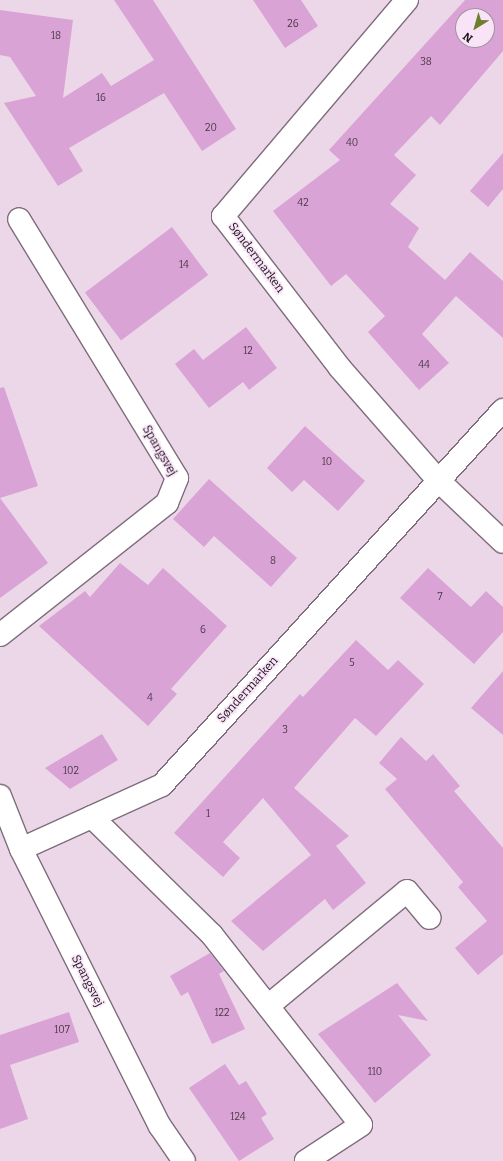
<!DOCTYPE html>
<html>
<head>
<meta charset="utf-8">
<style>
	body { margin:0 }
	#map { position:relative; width:503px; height:1161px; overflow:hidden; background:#ecd7e9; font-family:Bitter,serif }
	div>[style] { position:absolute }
	.building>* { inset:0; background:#daa3d5; transform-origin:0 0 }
	.roads { filter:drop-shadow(1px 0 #7f6d7d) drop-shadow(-1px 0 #7f6d7d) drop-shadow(0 1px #7f6d7d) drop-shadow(0 -1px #7f6d7d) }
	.minor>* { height:22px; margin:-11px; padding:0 11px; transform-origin:11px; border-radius:11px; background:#fff }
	span { translate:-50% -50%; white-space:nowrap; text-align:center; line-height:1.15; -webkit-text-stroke:3px #f9e4f7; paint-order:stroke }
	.number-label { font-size:10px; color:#4b384a }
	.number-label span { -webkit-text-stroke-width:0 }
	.street-label { font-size:12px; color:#1b141b }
	.north { position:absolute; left:455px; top:8px; width:40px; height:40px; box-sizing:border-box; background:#f9e4f7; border:1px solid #a0919f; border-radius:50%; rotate:217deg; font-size:11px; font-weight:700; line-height:16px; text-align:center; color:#1b141b }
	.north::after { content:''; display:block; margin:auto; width:14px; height:18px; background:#6f7e2c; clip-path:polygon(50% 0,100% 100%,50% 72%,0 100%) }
</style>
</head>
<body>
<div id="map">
	<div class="building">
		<div style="clip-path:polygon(114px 0,153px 0,236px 129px,202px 151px,164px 93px,69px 148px,83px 171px,58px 186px,4px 103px,36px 96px,10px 57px,0 55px,0 10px,73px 20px,63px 98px,102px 73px,111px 86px,154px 60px)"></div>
		<div style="clip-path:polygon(253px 0,301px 0,318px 26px,285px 48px)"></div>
		<div style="clip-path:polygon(evenodd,465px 0,503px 0,503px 51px,440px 125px,431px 116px,394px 155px,416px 175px,390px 204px,419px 228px,408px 247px,445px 280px,470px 252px,503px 281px,503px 338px,456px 296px,422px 334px,449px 363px,419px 390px,368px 332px,385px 316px,346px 274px,331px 286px,273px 211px,340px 160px,329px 150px,465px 0,463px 16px,487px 16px,487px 40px,463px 40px,463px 16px)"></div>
		<div style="clip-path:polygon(503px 153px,503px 189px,488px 207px,470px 191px)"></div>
		<div style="left:172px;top:227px;width:60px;height:109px;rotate:53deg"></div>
		<div style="clip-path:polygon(246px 327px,277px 368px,249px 390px,243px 382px,209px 408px,175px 364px,194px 349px,203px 360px)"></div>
		<div style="clip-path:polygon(4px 387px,38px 486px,0 498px,48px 563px,0 598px,0 388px)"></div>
		<div style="clip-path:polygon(305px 426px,365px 481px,338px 511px,304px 480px,292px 492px,267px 468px)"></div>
		<div style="clip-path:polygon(209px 479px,297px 558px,271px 587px,214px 536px,204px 547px,173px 519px)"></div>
		<div style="clip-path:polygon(120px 563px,148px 585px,163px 568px,227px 626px,171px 689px,177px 694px,148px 726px,39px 626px,85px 591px,90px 597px)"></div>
		<div style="clip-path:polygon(428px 568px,471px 607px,486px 591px,503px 607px,503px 632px,474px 664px,400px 598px)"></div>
		<div style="clip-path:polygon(356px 640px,388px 670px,398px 660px,424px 684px,376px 736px,355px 718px,294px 788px,349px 836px,336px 846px,366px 883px,333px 910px,325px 899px,263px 951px,231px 921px,311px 855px,263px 798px,223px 842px,240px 858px,223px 877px,174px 833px,300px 694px,303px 697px)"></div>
		<div style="clip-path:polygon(503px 671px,503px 735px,471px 708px)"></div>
		<div style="clip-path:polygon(102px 734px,118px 760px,70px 789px,45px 768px)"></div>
		<div style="clip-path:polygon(401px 737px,426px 761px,433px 754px,460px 786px,454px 791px,503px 848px,503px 954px,478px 975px,455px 948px,487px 921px,458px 887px,463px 882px,385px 789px,397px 779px,379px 763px)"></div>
		<div style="clip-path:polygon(210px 953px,224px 971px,219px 974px,245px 1029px,212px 1044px,188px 992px,181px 996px,170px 976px)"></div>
		<div style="clip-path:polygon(397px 983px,428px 1021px,398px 1015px,431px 1055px,375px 1103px,318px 1034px)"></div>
		<div style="clip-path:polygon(69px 1012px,79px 1042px,10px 1065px,28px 1119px,0 1129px,0 1035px)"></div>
		<div style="clip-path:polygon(225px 1064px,239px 1085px,246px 1081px,267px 1114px,261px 1118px,274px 1139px,239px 1161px,189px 1088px)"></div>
	</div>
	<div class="roads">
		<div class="minor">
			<div style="left:407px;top:0;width:284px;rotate:130.4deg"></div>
			<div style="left:223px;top:216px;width:192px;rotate:52.4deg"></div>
			<div style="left:340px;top:368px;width:150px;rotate:48.8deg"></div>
			<div style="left:439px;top:481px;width:88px;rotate:43.6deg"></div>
			<div style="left:0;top:635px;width:213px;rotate:-38.3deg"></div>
			<div style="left:167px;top:503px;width:27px;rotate:-68deg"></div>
			<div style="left:177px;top:478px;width:303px;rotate:-121.4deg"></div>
			<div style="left:0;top:796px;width:57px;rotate:68.4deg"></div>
			<div style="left:21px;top:849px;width:310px;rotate:63.4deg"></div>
			<div style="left:160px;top:1126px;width:42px;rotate:55.6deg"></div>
			<div style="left:92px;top:817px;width:168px;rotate:44.5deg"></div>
			<div style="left:212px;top:935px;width:241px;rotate:51.9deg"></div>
			<div style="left:361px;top:1125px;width:66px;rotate:146.8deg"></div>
			<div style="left:21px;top:849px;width:155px;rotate:-24.4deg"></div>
			<div style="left:162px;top:785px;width:507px;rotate:-47.72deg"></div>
			<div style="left:268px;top:1006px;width:180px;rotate:-39.6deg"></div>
			<div style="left:407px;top:891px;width:35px;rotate:50deg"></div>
		</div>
	</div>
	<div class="number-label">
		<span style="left:293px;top:25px">26</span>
		<span style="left:56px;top:37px">18</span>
		<span style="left:426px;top:63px">38</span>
		<span style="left:101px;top:99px">16</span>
		<span style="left:211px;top:129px">20</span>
		<span style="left:352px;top:144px">40</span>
		<span style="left:303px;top:204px">42</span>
		<span style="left:184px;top:266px">14</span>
		<span style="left:248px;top:352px">12</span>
		<span style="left:424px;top:366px">44</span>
		<span style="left:327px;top:463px">10</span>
		<span style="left:273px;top:562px">8</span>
		<span style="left:440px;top:598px">7</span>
		<span style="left:203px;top:631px">6</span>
		<span style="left:352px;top:664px">5</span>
		<span style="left:150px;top:699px">4</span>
		<span style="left:285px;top:731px">3</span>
		<span style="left:71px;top:772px">102</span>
		<span style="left:208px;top:815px">1</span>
		<span style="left:222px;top:1014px">122</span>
		<span style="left:62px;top:1031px">107</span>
		<span style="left:375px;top:1073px">110</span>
		<span style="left:238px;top:1118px">124</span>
	</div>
	<div class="street-label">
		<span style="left:256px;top:258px;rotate:53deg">Søndermarken</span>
		<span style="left:159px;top:451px;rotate:60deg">Spangsvej</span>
		<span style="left:248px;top:690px;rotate:-48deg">Søndermarken</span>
		<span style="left:87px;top:981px;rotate:63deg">Spangsvej</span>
	</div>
	<div class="north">N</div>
</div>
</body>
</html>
